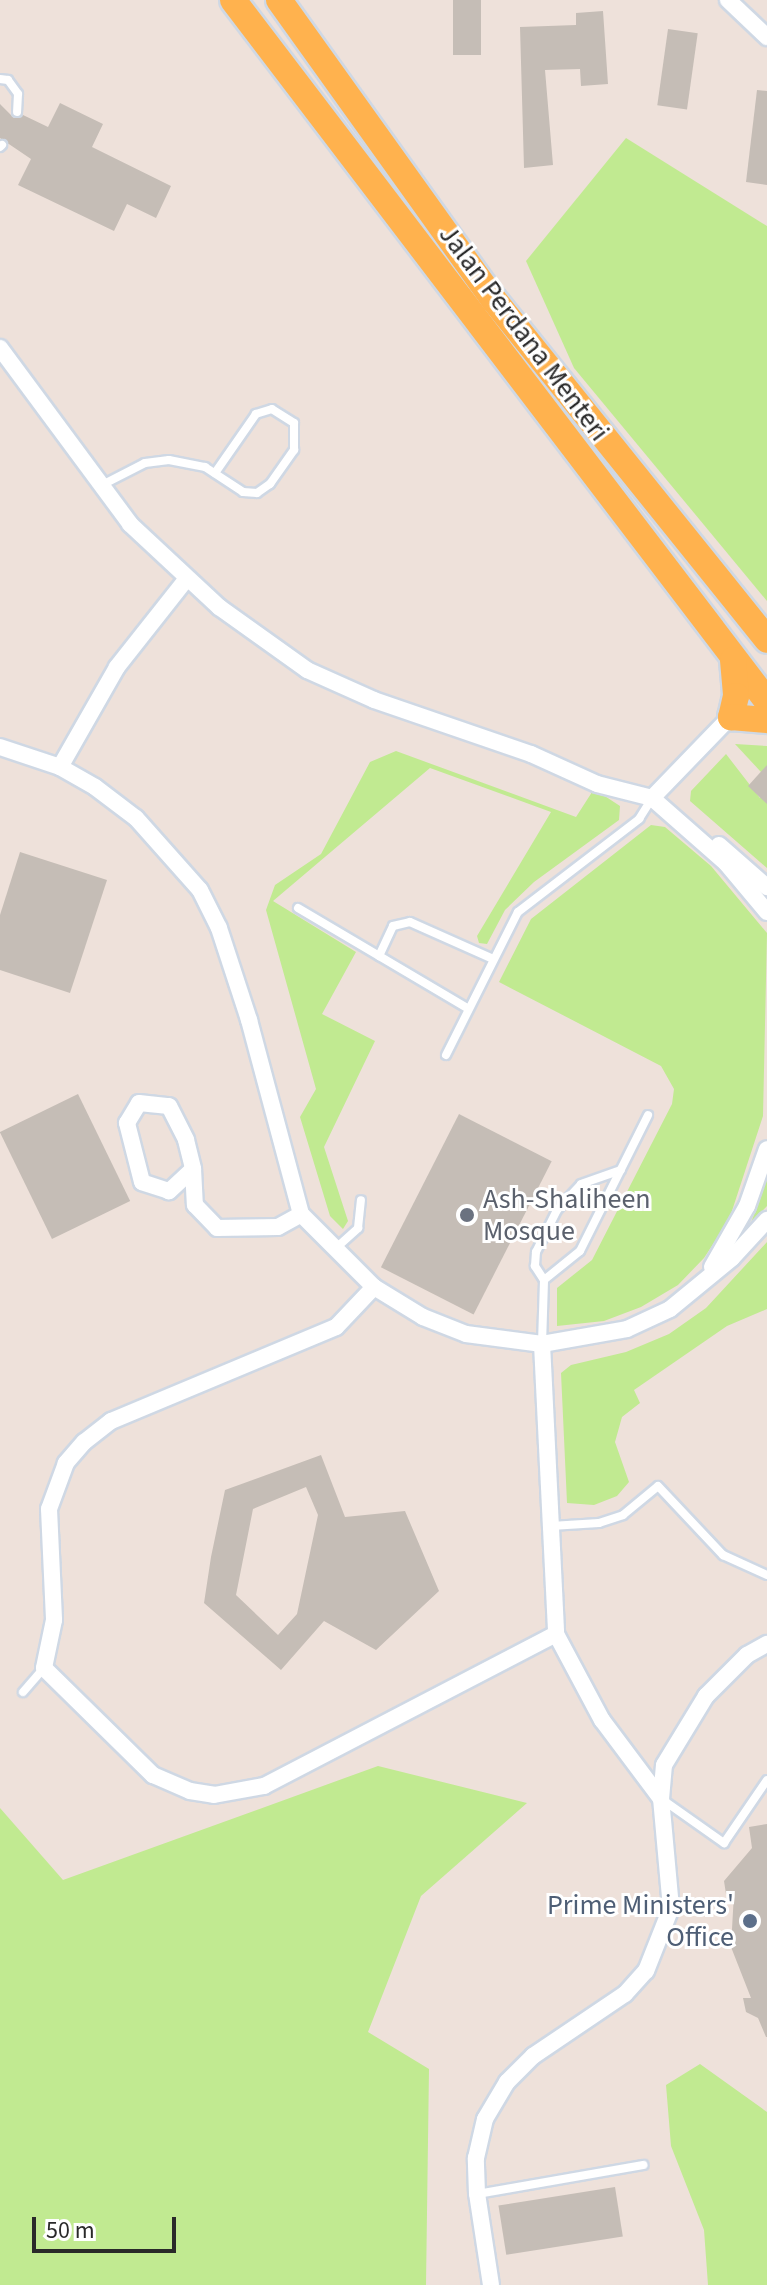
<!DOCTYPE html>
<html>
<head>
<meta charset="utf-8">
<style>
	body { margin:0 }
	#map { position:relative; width:767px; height:2285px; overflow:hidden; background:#eee1da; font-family:"Source Sans 3",sans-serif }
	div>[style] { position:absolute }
	.green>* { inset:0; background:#c1ea91 }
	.building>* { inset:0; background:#c5bdb6; transform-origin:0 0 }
	.roads { filter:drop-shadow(2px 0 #cfd8e4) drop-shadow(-2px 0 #cfd8e4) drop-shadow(0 2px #cfd8e4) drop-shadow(0 -2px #cfd8e4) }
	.service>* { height:8px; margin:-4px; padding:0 4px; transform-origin:4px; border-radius:4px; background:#fff }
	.minor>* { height:16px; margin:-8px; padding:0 8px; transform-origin:8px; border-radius:8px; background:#fff }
	.primary>* { height:26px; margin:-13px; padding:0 13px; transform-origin:13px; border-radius:13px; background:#ffb24e }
	.dots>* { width:22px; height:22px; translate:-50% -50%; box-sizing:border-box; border:4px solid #fff; border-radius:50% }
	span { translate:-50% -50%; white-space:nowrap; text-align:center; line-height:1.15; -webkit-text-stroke:6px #fff; paint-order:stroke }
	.street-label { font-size:28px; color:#2a2a2a }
	.worship-label { font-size:28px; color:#5b616d }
	.left { translate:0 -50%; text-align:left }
	.service-label { font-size:28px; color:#4e5e75 }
	.right { translate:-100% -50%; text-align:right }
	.scale { position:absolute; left:32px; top:2217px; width:144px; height:36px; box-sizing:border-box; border:4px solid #2a2a2a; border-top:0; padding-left:10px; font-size:24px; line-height:28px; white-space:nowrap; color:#2a2a2a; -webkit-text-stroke:6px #fff; paint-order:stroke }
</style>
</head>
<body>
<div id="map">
	<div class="green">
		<div style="clip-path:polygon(626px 138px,767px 226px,767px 601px,574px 368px,526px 261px)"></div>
		<div style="clip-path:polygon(735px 744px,767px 746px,767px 778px,761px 772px)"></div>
		<div style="clip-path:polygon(396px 751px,576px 817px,594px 789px,620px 806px,619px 820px,534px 882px,505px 910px,487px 944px,479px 943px,477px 936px,551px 812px,430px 768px,273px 901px,356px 952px,322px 1014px,375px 1041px,324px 1147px,348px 1221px,343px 1229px,330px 1216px,300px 1117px,316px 1089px,266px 910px,275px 885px,321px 854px,370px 762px)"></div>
		<div style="clip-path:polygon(726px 754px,760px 798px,767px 791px,767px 868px,690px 801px,691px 791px)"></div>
		<div style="clip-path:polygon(651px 825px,665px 827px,711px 866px,767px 933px,763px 1116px,729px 1220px,704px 1258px,678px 1285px,641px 1307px,604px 1321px,557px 1326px,557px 1288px,592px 1260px,672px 1104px,674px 1089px,661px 1066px,499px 982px,531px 919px)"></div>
		<div style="clip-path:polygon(767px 1176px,767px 1206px,751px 1223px)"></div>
		<div style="clip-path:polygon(767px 1242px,767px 1309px,727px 1326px,634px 1390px,640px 1403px,622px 1417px,615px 1442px,629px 1482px,617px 1496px,594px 1505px,567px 1503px,561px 1373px,571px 1365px,626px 1352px,669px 1334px,706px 1308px)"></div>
		<div style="clip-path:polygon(378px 1766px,527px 1803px,421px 1896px,368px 2032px,429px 2069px,426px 2285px,0 2285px,0 1808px,63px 1880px)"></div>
		<div style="clip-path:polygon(700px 2064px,767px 2112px,767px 2285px,708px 2285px,704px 2230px,671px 2146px,666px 2085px)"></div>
	</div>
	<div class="building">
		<div style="left:453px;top:0;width:28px;height:55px"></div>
		<div style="clip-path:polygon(603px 11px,608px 84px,581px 86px,580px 69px,545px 70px,553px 165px,524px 168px,520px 27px,576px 25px,576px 13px)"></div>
		<div style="left:668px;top:29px;width:30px;height:77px;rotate:8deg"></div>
		<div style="clip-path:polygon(757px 90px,767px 91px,767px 185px,746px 182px)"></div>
		<div style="clip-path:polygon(60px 103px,103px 124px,92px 147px,171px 186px,156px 218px,127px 204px,114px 231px,18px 185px,31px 159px,0 138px,0 104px,14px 118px,23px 115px,48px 127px)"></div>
		<div style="clip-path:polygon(767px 765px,767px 804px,748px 786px)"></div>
		<div style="clip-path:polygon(20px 852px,107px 880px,70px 993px,0 970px,0 915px)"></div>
		<div style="left:78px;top:1094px;width:119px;height:87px;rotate:64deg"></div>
		<div style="left:459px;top:1114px;width:104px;height:172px;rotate:27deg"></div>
		<div style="clip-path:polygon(evenodd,321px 1455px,345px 1517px,405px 1511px,439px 1591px,376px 1650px,324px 1621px,281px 1670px,204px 1603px,211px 1557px,225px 1490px,321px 1455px,306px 1487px,318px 1515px,297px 1614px,278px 1635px,236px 1595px,253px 1509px,306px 1487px)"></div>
		<div style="clip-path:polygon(767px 1824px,767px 2037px,766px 2037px,758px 2018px,746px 2012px,743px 1998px,751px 1998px,731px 1947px,734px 1893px,726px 1894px,724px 1881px,752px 1848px,749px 1827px)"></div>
		<div style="left:615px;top:2187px;width:50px;height:118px;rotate:81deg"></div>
	</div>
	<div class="roads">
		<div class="service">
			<div style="left:0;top:79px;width:8px;rotate:7deg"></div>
			<div style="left:8px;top:80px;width:17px;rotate:54deg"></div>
			<div style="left:18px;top:94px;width:18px;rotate:93deg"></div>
			<div style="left:0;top:147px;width:3px;rotate:-45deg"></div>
			<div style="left:102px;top:485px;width:48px;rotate:-27.1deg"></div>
			<div style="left:145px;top:463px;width:24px;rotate:-7deg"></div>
			<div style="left:169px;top:460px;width:37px;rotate:11deg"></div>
			<div style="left:205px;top:467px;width:45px;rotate:33.3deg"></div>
			<div style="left:243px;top:492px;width:14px;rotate:4deg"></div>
			<div style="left:257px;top:493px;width:16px;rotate:-35deg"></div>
			<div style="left:270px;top:484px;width:42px;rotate:-54.8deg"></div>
			<div style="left:294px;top:450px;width:27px;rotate:-90deg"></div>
			<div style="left:294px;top:423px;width:26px;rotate:-148deg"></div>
			<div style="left:272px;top:409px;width:17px;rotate:163deg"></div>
			<div style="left:256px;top:414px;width:72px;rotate:124.8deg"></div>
			<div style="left:298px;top:908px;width:196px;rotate:30.6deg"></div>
			<div style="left:379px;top:956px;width:33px;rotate:-65deg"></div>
			<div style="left:393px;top:926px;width:17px;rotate:-13deg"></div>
			<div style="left:410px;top:922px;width:91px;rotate:24deg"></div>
			<div style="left:446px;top:1055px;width:160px;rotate:-63.3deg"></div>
			<div style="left:518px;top:912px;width:153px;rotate:-37.5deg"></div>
			<div style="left:639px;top:819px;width:25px;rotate:-58deg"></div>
			<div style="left:336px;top:1248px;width:30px;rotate:-42deg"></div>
			<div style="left:358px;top:1228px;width:28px;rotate:-84deg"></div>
			<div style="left:544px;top:1280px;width:17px;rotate:-123deg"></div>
			<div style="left:535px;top:1266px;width:14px;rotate:-86deg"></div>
			<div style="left:536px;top:1252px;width:47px;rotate:-63.4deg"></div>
			<div style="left:557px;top:1210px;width:35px;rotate:-47deg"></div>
			<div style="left:581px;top:1184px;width:42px;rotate:-19.3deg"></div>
			<div style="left:542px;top:1344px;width:64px;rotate:-88.2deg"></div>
			<div style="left:544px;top:1280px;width:46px;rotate:-38.9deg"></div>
			<div style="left:580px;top:1251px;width:152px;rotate:-63.4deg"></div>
			<div style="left:551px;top:1526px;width:48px;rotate:-3.6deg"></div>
			<div style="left:599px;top:1523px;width:25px;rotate:-18deg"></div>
			<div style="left:623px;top:1515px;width:45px;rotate:-39.6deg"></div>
			<div style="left:658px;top:1486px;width:95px;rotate:46.7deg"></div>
			<div style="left:723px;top:1555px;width:48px;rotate:24.4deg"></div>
			<div style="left:23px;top:1692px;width:32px;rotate:-49deg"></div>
			<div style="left:663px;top:1800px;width:75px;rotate:35.2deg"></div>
			<div style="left:724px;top:1843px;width:76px;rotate:-55.7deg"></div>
			<div style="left:477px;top:2194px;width:169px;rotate:-9.9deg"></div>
		</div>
		<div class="minor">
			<div style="left:728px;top:0;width:54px;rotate:43.5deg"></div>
			<div style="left:0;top:348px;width:219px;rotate:53.5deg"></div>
			<div style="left:130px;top:524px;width:122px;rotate:43deg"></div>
			<div style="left:219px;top:607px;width:108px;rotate:35.6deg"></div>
			<div style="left:307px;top:670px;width:73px;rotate:24.1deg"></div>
			<div style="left:374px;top:700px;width:166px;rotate:19deg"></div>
			<div style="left:531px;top:754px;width:72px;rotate:24.4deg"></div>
			<div style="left:597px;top:784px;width:57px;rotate:14.3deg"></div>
			<div style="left:652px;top:798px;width:98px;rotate:41.3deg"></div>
			<div style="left:726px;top:863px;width:64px;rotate:50.1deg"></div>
			<div style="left:0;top:747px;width:63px;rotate:18.4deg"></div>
			<div style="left:60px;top:767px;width:40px;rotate:29.7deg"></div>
			<div style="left:95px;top:787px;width:51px;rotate:37.1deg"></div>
			<div style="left:136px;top:818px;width:96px;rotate:48.4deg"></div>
			<div style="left:200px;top:890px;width:42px;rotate:63.4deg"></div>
			<div style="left:219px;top:928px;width:97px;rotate:71.9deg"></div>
			<div style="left:249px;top:1020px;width:201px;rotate:75deg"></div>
			<div style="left:301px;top:1214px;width:103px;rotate:45deg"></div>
			<div style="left:374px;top:1287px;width:57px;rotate:31.5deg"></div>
			<div style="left:423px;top:1317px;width:46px;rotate:21.6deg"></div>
			<div style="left:466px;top:1334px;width:77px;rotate:7.5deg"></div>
			<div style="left:542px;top:1344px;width:86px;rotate:-10deg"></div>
			<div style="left:627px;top:1329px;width:47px;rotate:-24.9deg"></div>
			<div style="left:670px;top:1309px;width:80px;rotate:-39.4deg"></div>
			<div style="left:732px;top:1258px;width:52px;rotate:-47.4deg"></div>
			<div style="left:60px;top:767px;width:115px;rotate:-60.3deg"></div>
			<div style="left:117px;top:667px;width:110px;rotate:-51.7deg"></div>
			<div style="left:652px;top:798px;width:122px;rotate:-46deg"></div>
			<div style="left:719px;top:845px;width:64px;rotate:41.2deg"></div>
			<div style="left:193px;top:1169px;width:33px;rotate:137deg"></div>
			<div style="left:169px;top:1191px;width:28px;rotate:-162deg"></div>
			<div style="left:142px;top:1182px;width:61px;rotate:-104.3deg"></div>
			<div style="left:127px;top:1123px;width:23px;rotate:-59deg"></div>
			<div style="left:139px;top:1103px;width:30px;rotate:6deg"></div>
			<div style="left:169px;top:1106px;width:38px;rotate:63deg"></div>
			<div style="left:186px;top:1140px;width:30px;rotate:76deg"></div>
			<div style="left:193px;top:1169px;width:36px;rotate:87deg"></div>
			<div style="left:195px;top:1205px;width:32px;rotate:46deg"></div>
			<div style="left:217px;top:1228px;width:61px;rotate:-0.9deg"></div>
			<div style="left:278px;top:1227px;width:26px;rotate:-29deg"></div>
			<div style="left:712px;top:1267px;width:70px;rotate:-60.2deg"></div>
			<div style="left:747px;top:1206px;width:60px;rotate:-70.7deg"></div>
			<div style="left:374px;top:1287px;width:55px;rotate:133.5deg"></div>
			<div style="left:336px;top:1327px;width:244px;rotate:157.3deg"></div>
			<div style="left:111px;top:1421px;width:34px;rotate:142deg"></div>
			<div style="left:84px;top:1442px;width:28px;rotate:131deg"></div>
			<div style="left:66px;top:1463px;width:49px;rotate:110.3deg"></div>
			<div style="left:49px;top:1509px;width:111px;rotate:87.4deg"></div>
			<div style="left:54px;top:1620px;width:49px;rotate:101.8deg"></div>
			<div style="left:44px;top:1668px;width:153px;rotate:44.5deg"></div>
			<div style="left:153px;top:1775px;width:40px;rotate:23.4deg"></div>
			<div style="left:190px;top:1791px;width:24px;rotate:9deg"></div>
			<div style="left:214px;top:1795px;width:51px;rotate:-10.2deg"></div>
			<div style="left:264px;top:1786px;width:329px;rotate:-27.5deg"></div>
			<div style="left:542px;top:1344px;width:290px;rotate:87.2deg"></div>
			<div style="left:556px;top:1634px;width:98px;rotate:61.9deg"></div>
			<div style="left:602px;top:1720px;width:99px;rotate:53.2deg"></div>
			<div style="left:491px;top:2285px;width:92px;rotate:-98.7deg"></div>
			<div style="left:477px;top:2194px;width:36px;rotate:-92deg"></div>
			<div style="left:476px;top:2158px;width:40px;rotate:-77deg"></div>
			<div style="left:485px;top:2119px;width:43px;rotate:-59.3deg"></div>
			<div style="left:507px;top:2082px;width:37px;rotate:-45deg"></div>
			<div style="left:533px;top:2056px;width:111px;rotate:-34deg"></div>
			<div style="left:625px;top:1994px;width:31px;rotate:-48deg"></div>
			<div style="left:646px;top:1971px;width:68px;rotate:-68.4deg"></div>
			<div style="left:671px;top:1908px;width:109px;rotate:-95.2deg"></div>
			<div style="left:661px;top:1799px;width:34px;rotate:-85deg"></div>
			<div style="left:664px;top:1765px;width:81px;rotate:-58.7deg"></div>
			<div style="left:706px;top:1696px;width:58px;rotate:-45deg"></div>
			<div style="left:747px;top:1655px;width:23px;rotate:-29deg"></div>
		</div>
		<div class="primary">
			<div style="left:233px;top:0;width:881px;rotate:52.7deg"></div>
			<div style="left:279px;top:0;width:369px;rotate:54.4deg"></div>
			<div style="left:494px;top:300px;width:436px;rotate:51.2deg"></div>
			<div style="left:733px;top:660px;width:36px;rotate:85deg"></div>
			<div style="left:736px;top:696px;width:22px;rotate:103deg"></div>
			<div style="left:731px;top:717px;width:36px;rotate:5deg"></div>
		</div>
	</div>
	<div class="dots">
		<div style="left:467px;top:1215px;background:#6b7280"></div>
		<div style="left:750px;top:1921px;background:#5c6f8a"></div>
	</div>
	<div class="street-label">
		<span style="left:524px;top:333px;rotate:53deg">Jalan Perdana Menteri</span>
	</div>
	<div class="worship-label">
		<span class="left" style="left:483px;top:1215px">Ash-Shaliheen<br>Mosque</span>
	</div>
	<div class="service-label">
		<span class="right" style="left:734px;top:1921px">Prime Ministers'<br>Office</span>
	</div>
	<div class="scale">50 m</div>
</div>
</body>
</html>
